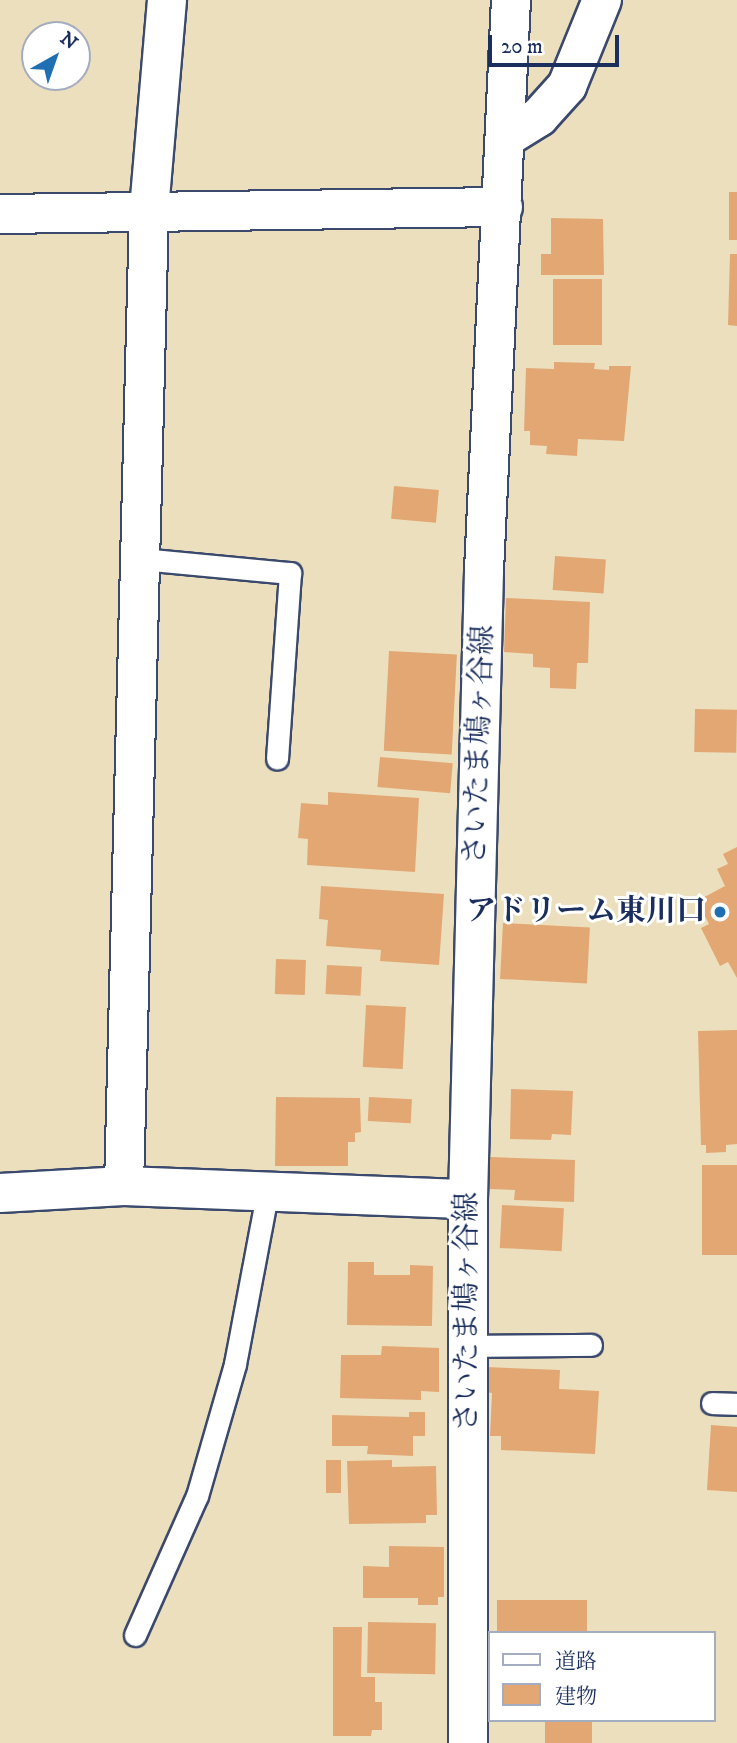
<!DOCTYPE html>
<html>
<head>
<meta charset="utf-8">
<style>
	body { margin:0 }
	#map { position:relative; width:737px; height:1743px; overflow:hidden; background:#ecdfbe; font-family:"IM FELL DW Pica","Noto Serif JP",serif }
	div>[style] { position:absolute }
	.building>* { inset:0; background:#e2a773; transform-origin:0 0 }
	.roads { filter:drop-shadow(2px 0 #3a496c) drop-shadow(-2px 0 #3a496c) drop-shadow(0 2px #3a496c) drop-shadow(0 -2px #3a496c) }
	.service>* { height:21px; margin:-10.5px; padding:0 10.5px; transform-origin:10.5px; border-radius:10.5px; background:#fff }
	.minor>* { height:38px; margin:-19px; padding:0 19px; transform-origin:19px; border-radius:19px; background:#fff }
	.tertiary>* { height:38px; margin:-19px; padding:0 19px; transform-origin:19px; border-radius:19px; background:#fff }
	.secondary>* { height:38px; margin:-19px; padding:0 19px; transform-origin:19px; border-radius:19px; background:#fff }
	.dots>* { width:19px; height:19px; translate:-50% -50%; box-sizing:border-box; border:4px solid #fff; border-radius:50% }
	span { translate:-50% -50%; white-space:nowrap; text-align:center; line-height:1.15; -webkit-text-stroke:6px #fff; paint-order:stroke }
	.street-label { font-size:30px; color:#1b2f5e }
	.poi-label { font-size:30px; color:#1b2f5e; font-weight:700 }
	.right { translate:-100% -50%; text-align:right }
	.legend { position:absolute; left:488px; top:1631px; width:228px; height:91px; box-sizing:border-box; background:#fff; border:2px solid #a4acbf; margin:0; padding:9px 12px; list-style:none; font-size:21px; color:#1b2f5e }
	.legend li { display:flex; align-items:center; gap:14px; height:35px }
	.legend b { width:35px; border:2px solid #a4acbf }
	.north { position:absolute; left:21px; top:21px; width:70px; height:70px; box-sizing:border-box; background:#fff; border:2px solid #a4acbf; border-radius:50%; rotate:40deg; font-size:19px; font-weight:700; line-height:28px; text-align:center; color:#1b2f5e }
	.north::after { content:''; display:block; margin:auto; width:24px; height:32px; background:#1f6fb2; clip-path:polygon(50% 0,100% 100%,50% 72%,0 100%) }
	.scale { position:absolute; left:488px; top:35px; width:131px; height:32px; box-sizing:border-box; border:4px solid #1b2f5e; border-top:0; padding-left:9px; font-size:21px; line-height:24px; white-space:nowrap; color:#1b2f5e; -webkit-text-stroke:5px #fff; paint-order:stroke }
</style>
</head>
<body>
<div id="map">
	<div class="building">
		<div style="left:729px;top:192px;width:8px;height:48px"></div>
		<div style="clip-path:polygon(551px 218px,603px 219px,604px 275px,541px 275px,541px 254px,551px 254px)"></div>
		<div style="clip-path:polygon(730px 254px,737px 254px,737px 326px,728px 325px)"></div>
		<div style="left:553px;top:279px;width:49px;height:66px"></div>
		<div style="clip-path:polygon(554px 362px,595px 363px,594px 369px,609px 370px,609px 366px,631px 366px,624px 441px,578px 439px,577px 456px,546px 454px,547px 446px,530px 445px,530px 431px,524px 431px,526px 368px,554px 369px)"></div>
		<div style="left:394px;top:486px;width:45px;height:33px;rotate:5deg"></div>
		<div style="left:555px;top:556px;width:51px;height:34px;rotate:4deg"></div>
		<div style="clip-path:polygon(506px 598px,590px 602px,588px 663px,577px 663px,576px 689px,550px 688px,550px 668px,533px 667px,533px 654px,504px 652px)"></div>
		<div style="left:389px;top:651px;width:68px;height:100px;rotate:3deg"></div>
		<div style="left:695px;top:709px;width:42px;height:43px;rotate:1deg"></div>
		<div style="left:380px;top:757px;width:73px;height:30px;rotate:5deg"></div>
		<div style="clip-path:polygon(328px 792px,419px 798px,415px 872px,307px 865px,308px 839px,298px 838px,301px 803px,328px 805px)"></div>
		<div style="clip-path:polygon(737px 847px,737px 978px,728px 962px,720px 966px,701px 928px,709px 924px,697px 901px,725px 886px,717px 869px,728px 864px,723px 854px)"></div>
		<div style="clip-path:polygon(321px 886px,444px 894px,439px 965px,380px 961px,381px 950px,326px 946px,328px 920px,319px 919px)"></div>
		<div style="left:503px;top:923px;width:87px;height:56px;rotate:3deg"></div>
		<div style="left:276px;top:959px;width:30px;height:35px;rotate:2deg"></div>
		<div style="left:327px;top:965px;width:35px;height:29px;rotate:3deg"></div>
		<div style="left:366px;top:1005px;width:40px;height:62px;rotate:3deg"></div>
		<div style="clip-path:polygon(737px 1030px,737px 1144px,726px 1145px,726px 1152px,706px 1153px,706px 1145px,701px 1145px,698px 1031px)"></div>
		<div style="clip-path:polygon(511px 1089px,573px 1091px,571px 1135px,552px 1134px,551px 1140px,510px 1139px)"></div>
		<div style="clip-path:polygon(276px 1097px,360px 1098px,361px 1132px,355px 1133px,355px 1142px,348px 1142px,348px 1166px,275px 1166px)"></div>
		<div style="left:369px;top:1097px;width:43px;height:24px;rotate:3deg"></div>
		<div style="clip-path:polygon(490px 1157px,575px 1160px,574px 1202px,514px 1200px,515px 1190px,490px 1189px)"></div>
		<div style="left:737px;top:1165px;width:90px;height:35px;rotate:90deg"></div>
		<div style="left:502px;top:1205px;width:62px;height:43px;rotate:3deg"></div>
		<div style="clip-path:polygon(348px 1262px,374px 1262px,374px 1275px,410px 1275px,410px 1265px,433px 1266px,432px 1326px,347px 1325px)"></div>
		<div style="clip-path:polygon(382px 1346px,439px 1348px,439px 1392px,421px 1391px,421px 1400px,340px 1398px,341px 1355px,381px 1355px)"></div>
		<div style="clip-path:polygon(486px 1367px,560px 1370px,559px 1389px,599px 1391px,595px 1454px,501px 1450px,501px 1436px,490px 1436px,492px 1393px,485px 1392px)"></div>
		<div style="clip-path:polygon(409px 1412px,425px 1412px,425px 1436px,413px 1436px,413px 1456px,367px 1454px,368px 1446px,332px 1446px,332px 1415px,409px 1417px)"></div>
		<div style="clip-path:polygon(711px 1425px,737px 1427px,737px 1492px,707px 1490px)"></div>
		<div style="left:326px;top:1460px;width:15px;height:33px"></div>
		<div style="clip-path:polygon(392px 1460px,392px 1467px,436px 1466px,437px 1515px,426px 1515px,426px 1523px,349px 1524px,347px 1461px)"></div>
		<div style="clip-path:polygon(389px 1546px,444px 1547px,444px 1597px,438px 1597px,438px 1605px,418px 1605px,418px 1598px,363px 1598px,363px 1566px,389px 1567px)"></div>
		<div style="left:497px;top:1600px;width:90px;height:33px"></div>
		<div style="left:368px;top:1622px;width:68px;height:51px;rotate:1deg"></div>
		<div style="clip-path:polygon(333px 1627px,362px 1627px,361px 1677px,375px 1677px,375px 1702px,382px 1702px,382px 1730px,372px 1730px,371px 1736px,333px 1736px)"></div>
		<div style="left:545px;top:1720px;width:47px;height:23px"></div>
	</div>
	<div class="roads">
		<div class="service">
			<div style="left:141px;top:559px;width:150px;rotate:5.4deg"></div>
			<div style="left:290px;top:573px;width:186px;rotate:94deg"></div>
			<div style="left:468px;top:1346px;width:123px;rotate:-0.5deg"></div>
			<div style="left:712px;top:1403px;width:25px;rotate:2deg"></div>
			<div style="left:135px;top:1635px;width:152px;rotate:-66deg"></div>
			<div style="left:197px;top:1496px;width:137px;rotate:-73.9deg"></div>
			<div style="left:235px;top:1364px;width:178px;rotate:-79.3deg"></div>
		</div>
		<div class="minor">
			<div style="left:0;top:214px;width:503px;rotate:-0.8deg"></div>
			<div style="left:124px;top:1186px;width:976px;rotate:-88.53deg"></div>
			<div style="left:149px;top:210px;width:211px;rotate:-85.1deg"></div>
			<div style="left:0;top:1193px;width:124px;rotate:-3.2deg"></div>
			<div style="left:124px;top:1186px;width:344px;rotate:2.2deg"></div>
		</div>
		<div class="tertiary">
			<div style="left:507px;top:137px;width:38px;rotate:-32deg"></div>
			<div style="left:539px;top:117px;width:42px;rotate:-47.9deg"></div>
			<div style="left:567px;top:86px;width:93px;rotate:-67.9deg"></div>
		</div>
		<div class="secondary">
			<div style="left:468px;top:1743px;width:544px;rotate:-90deg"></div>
			<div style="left:468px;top:1199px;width:629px;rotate:-88.54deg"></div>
			<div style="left:484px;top:570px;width:571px;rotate:-87.29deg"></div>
		</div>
	</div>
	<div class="dots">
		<div style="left:720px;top:912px;background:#1f6fb2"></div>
	</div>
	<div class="street-label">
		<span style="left:480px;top:745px;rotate:-88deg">さいたま鳩ヶ谷線</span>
		<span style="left:468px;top:1312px;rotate:-90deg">さいたま鳩ヶ谷線</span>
	</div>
	<div class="poi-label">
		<span class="right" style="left:706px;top:912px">アドリーム東川口</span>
	</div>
	<ul class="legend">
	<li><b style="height:9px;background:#fff"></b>道路</li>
	<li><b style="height:19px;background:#e2a773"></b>建物</li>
	</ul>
	<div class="north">N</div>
	<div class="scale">20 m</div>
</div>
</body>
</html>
